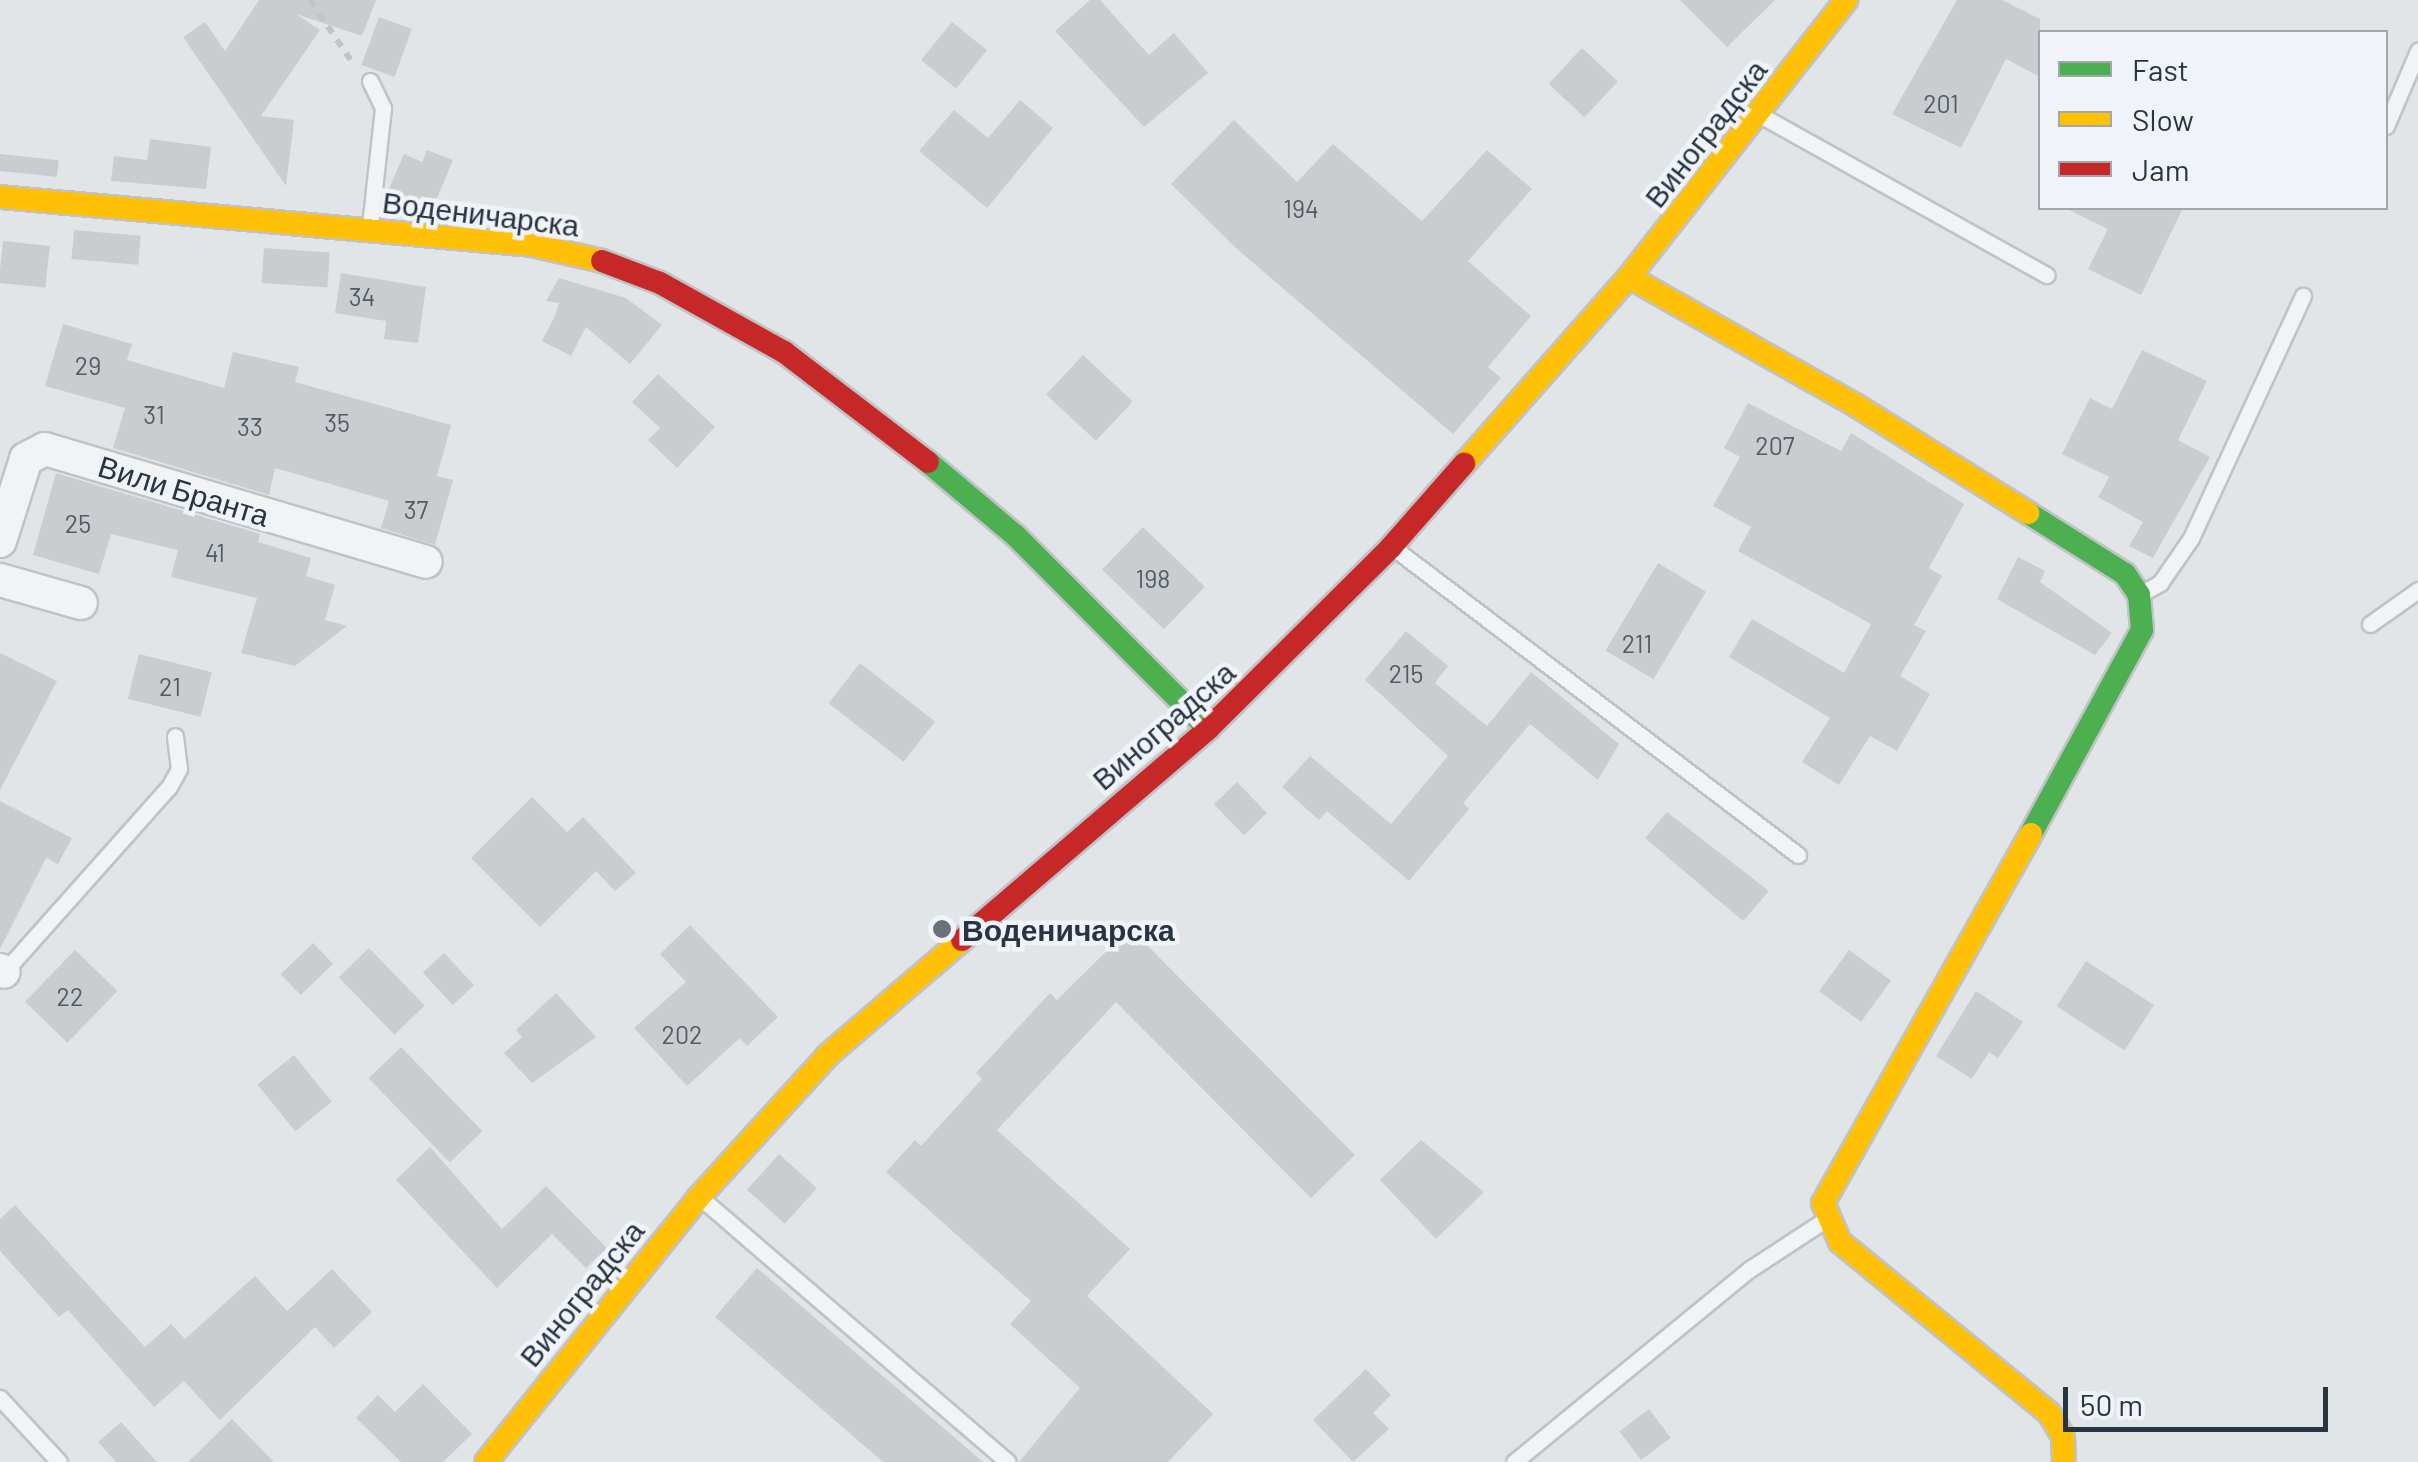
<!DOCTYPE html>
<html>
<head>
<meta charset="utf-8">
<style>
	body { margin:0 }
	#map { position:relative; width:2418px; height:1462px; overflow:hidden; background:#e2e5e7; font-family:Barlow,sans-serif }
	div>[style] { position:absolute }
	.building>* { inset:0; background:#cacdcf; transform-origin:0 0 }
	.path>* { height:6px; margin-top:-3px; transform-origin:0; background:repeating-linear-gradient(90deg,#c1c4c7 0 8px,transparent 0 16px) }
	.roads { filter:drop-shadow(2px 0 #c0c3c5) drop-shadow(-2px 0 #c0c3c5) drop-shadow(0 2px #c0c3c5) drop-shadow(0 -2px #c0c3c5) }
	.lane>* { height:15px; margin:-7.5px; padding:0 7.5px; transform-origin:7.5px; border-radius:7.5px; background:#f1f3f4 }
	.street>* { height:32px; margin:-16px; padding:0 16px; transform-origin:16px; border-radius:16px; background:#f1f3f4 }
	.fast>* { height:22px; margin:-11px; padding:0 11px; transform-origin:11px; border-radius:11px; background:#4caf50 }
	.slow>* { height:22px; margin:-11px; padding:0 11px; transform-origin:11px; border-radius:11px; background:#ffc107 }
	.jam>* { height:22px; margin:-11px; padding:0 11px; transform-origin:11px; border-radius:11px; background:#c62828 }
	.dots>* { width:28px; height:28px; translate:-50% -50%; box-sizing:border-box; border:5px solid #f0f3f7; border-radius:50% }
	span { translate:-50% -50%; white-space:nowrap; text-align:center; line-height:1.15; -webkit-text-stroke:9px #f0f3f7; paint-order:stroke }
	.number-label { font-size:25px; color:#515b65 }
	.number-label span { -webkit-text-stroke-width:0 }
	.street-label { font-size:30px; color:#283441 }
	.poi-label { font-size:30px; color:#283441; font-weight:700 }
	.left { translate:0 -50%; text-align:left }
	.legend { position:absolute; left:2038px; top:30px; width:350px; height:180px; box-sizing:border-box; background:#f0f3f7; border:2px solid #a0a7ae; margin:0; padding:12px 18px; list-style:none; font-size:30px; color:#283441 }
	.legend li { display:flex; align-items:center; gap:20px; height:50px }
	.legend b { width:50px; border:2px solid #a0a7ae }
	.scale { position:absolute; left:2063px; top:1387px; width:265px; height:45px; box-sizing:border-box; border:5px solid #283441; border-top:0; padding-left:12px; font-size:30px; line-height:35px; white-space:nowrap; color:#283441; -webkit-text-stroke:8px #f0f3f7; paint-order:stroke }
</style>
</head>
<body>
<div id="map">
	<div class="building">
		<div style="clip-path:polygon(259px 0,376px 0,362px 36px,296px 14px,320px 30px,261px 116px,294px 120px,286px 186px,183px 37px,205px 22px,225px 51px)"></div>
		<div style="clip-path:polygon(1090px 0,1100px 0,1149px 55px,1174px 33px,1208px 73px,1144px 127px,1055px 31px)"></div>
		<div style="clip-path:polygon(1680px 0,1775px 0,1727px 47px)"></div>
		<div style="clip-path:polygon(1957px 0,2002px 0,2040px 19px,2040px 77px,2006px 59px,1961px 148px,1892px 114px)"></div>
		<div style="left:379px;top:17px;width:35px;height:51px;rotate:20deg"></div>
		<div style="left:952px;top:22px;width:45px;height:49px;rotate:39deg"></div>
		<div style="left:1582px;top:48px;width:49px;height:49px;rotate:43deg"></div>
		<div style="clip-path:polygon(1020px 100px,1053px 128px,987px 208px,919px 151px,954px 110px,988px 138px)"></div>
		<div style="clip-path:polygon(1234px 120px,1297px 182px,1333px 144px,1422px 221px,1487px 150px,1532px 189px,1468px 261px,1531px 316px,1488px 367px,1501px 378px,1453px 434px,1237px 249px,1171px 184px)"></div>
		<div style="clip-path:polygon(150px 139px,211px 147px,206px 189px,111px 181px,114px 156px,147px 160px)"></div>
		<div style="clip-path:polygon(427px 150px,453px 160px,432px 210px,386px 196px,404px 154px,422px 162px)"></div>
		<div style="left:0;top:154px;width:59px;height:17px;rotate:6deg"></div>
		<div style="clip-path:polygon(2065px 208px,2183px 208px,2141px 295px,2088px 269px,2108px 229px)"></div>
		<div style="left:74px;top:230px;width:67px;height:29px;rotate:5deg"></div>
		<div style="left:3px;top:241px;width:47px;height:42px;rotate:6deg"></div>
		<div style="left:264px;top:248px;width:66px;height:35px;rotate:4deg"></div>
		<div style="clip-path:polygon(341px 273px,426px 287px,418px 343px,384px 339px,386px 321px,335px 313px)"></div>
		<div style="clip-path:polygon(559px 278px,626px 298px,662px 325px,630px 364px,586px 327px,571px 356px,542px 341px,555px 316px,559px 303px,546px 301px)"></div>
		<div style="clip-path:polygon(63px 324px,132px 344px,127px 360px,224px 388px,233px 352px,299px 367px,295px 382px,451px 425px,437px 476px,453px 480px,435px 545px,381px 528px,389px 501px,275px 468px,269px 495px,113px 448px,125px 408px,45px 386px)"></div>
		<div style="clip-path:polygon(2142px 350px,2207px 381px,2178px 440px,2210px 457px,2153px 558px,2129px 546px,2143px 522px,2098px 497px,2109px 477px,2062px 454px,2090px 398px,2112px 409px)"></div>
		<div style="left:1083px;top:355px;width:68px;height:54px;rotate:43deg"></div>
		<div style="clip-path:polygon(658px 374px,715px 427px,677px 468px,648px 440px,660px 428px,632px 402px)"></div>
		<div style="clip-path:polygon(1748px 403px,1841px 451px,1851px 433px,1964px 504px,1929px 568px,1942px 576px,1914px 625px,1926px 631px,1900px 676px,1930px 694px,1897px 751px,1870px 736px,1839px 785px,1802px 762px,1830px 718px,1729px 657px,1752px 619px,1844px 673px,1871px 624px,1738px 551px,1751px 527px,1713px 506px,1740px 457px,1724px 448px)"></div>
		<div style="clip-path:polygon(56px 473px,260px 534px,258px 542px,311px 558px,306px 576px,335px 585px,325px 620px,347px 626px,295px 666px,241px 653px,257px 598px,171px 577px,178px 550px,111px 534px,99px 574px,33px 555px)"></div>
		<div style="left:1143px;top:527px;width:86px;height:59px;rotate:44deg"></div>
		<div style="clip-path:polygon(2018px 557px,2045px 571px,2040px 582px,2112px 633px,2095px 655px,1997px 599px)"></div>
		<div style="left:1658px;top:563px;width:56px;height:102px;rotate:31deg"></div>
		<div style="clip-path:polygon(1406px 631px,1448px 666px,1435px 683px,1487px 726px,1531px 672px,1619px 744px,1598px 780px,1530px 724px,1463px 803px,1469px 809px,1409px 881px,1327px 811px,1319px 820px,1282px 787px,1310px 756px,1391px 824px,1448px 756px,1365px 680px)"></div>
		<div style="clip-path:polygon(0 653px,57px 681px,0 790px)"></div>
		<div style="left:139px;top:654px;width:75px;height:46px;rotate:14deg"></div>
		<div style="left:860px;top:663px;width:95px;height:51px;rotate:38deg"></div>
		<div style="left:1237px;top:782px;width:43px;height:32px;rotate:46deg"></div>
		<div style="clip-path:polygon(532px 797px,567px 832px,583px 817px,636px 873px,615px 891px,596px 871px,540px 927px,471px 858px)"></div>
		<div style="clip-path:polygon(0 801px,72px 838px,58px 864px,46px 858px,0 949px)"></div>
		<div style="clip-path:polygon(1667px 812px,1769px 891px,1743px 921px,1645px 838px)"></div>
		<div style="clip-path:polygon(690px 925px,778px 1017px,747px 1046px,740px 1038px,687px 1086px,634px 1028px,686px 982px,660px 954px)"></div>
		<div style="clip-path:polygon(1130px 928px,1355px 1155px,1311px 1198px,1116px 1002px,997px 1130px,1130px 1249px,1087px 1296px,1213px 1414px,1168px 1462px,1019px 1462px,1080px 1388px,1010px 1324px,1031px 1301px,886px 1172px,915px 1140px,921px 1146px,982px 1079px,976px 1073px,1050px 993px,1057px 1000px)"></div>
		<div style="left:313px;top:943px;width:29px;height:45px;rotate:46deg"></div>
		<div style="left:369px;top:948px;width:80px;height:42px;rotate:46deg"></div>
		<div style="left:75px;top:950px;width:59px;height:72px;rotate:44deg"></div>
		<div style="left:1849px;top:950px;width:52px;height:51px;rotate:36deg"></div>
		<div style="left:444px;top:953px;width:44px;height:29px;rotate:47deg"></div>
		<div style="left:2086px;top:961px;width:81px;height:54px;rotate:33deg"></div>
		<div style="clip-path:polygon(1976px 991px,2023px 1022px,1998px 1058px,1989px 1052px,1972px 1079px,1936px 1056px)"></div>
		<div style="clip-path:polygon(556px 993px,596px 1037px,532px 1083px,504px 1053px,522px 1037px,516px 1030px)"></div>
		<div style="left:401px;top:1047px;width:117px;height:45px;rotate:46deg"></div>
		<div style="left:294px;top:1055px;width:60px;height:47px;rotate:51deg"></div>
		<div style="clip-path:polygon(1421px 1140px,1484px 1192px,1436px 1239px,1380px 1180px)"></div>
		<div style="clip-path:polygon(430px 1147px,502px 1229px,546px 1186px,607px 1248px,586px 1268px,552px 1234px,497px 1288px,396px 1180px)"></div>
		<div style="left:779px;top:1154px;width:51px;height:48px;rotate:42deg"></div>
		<div style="clip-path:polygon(15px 1205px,145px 1347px,171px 1324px,185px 1339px,255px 1276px,287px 1311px,332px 1269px,372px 1312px,334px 1348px,315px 1327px,220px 1420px,184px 1381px,154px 1407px,68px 1310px,59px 1317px,0 1251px,0 1219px)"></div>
		<div style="clip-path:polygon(757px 1268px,983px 1462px,883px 1462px,715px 1317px)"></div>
		<div style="clip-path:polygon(1366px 1369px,1391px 1395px,1373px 1413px,1389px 1429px,1353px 1462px,1313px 1420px)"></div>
		<div style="clip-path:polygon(423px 1384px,472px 1434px,443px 1462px,401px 1462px,356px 1418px,378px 1395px,395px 1412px)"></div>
		<div style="left:1649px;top:1409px;width:36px;height:37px;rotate:53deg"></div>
		<div style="clip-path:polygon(232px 1419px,274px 1462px,188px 1462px)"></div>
		<div style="clip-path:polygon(121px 1422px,157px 1462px,116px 1462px,98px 1442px)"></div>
	</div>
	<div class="path">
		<div style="left:310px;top:0;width:78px;rotate:55.9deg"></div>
	</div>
	<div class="roads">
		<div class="lane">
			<div style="left:370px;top:81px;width:30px;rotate:64deg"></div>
			<div style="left:383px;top:108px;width:118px;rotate:96.3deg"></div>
			<div style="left:1762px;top:116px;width:326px;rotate:29.2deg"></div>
			<div style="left:2386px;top:126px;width:82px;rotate:-66.9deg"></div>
			<div style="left:1395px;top:549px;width:506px;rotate:37.21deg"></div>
			<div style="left:2142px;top:593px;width:21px;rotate:-29deg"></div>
			<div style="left:2160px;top:583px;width:55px;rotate:-55.4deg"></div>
			<div style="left:2191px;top:538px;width:267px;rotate:-65.2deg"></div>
			<div style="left:2370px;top:624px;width:59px;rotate:-35.3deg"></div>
			<div style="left:4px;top:972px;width:248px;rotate:-48.3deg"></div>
			<div style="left:169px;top:787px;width:21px;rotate:-61deg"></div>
			<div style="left:179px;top:769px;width:33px;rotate:-97deg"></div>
			<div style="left:702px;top:1199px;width:403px;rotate:40.7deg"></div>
			<div style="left:0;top:1398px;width:87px;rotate:47.3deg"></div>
			<div style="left:1514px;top:1462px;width:305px;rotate:-39.3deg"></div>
			<div style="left:1750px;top:1269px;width:91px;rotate:-33.3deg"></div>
		</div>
		<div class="street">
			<div style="left:0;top:541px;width:86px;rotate:-72.4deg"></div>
			<div style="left:26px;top:459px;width:21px;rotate:-28deg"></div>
			<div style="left:45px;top:449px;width:397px;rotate:16.5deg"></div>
			<div style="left:0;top:580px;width:84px;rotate:15.9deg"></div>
			<div style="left:0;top:970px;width:4px;rotate:27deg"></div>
		</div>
		<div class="fast">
			<div style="left:928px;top:462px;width:115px;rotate:40.1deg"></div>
			<div style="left:1016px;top:536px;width:272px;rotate:45.1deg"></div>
			<div style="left:2028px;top:513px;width:115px;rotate:32.2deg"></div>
			<div style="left:2125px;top:574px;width:25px;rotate:56deg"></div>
			<div style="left:2139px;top:595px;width:35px;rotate:85deg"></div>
			<div style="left:2142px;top:630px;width:232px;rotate:118.6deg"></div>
		</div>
		<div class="slow">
			<div style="left:0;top:197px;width:534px;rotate:5.16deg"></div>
			<div style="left:532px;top:245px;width:72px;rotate:12.9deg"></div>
			<div style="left:1629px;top:277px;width:262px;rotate:29.5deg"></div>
			<div style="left:1857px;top:406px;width:202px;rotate:32deg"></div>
			<div style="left:1464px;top:464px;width:249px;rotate:-48.6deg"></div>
			<div style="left:1629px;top:277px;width:352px;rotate:-51.9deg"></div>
			<div style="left:2031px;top:834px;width:424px;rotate:119.4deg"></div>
			<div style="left:1823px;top:1203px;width:43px;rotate:66.4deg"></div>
			<div style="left:1840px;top:1242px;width:270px;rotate:39.3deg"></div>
			<div style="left:2049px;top:1413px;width:27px;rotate:59deg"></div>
			<div style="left:2063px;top:1436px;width:26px;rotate:88deg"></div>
			<div style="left:486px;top:1462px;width:340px;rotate:-51.2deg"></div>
			<div style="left:699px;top:1197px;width:192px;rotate:-47.7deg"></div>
			<div style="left:828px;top:1055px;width:177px;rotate:-40.6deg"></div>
		</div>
		<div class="jam">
			<div style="left:602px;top:261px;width:62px;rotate:20.8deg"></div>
			<div style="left:660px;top:283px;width:142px;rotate:29.1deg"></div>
			<div style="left:784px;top:352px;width:181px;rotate:37.4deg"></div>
			<div style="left:962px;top:940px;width:324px;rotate:-40.6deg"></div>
			<div style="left:1208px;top:729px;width:258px;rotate:-44.8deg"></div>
			<div style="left:1391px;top:547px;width:111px;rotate:-48.7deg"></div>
		</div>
	</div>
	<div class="dots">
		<div style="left:942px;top:929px;background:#69727b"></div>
	</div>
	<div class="number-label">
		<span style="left:1941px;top:103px">201</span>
		<span style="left:1301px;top:208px">194</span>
		<span style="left:362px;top:296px">34</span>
		<span style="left:88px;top:365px">29</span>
		<span style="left:154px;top:414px">31</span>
		<span style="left:337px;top:422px">35</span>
		<span style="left:250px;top:426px">33</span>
		<span style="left:1775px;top:445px">207</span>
		<span style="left:416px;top:509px">37</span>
		<span style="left:78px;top:523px">25</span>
		<span style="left:215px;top:552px">41</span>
		<span style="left:1153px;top:578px">198</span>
		<span style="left:1637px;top:643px">211</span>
		<span style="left:1406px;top:673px">215</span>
		<span style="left:170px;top:686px">21</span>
		<span style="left:70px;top:996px">22</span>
		<span style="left:682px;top:1034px">202</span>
	</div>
	<div class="street-label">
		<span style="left:1705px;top:133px;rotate:-52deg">Виноградска</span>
		<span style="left:481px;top:213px;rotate:7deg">Воденичарска</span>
		<span style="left:184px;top:490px;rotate:17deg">Вили Бранта</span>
		<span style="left:1163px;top:725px;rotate:-41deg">Виноградска</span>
		<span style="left:581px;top:1293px;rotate:-51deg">Виноградска</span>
	</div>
	<div class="poi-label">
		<span class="left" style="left:962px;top:929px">Воденичарска</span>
	</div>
	<ul class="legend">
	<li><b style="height:12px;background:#4caf50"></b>Fast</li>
	<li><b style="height:12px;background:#ffc107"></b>Slow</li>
	<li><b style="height:12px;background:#c62828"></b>Jam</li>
	</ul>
	<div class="scale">50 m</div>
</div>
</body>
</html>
